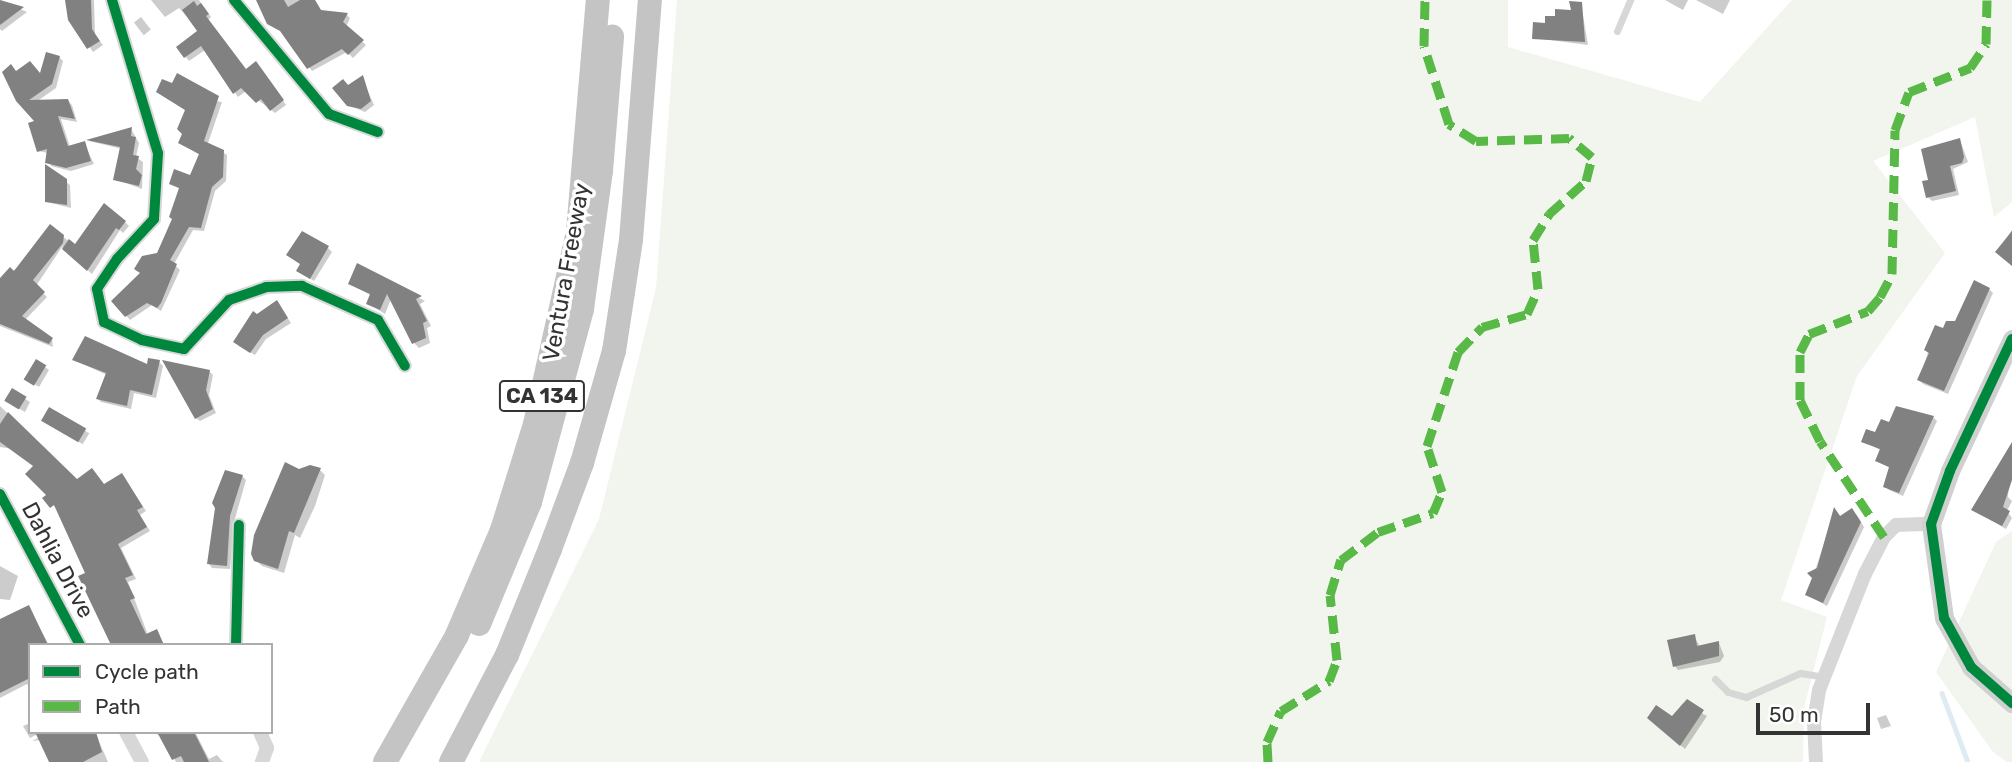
<!DOCTYPE html>
<html>
<head>
<meta charset="utf-8">
<style>
	body { margin:0 }
	#map { position:relative; width:2012px; height:762px; overflow:hidden; background:#fff; font-family:Rubik,sans-serif }
	div>[style] { position:absolute }
	.green>* { inset:0; background:#f1f5ed }
	.shadow>* { inset:0; background:#0003; transform-origin:0 0 }
	.stream>* { height:4.5px; margin:-2.25px; padding:0 2.25px; transform-origin:2.25px; border-radius:2.25px; background:#ddebf3 }
	.building>* { inset:0; background:#818181; transform-origin:0 0 }
	.lane>* { height:7px; margin:-3.5px; padding:0 3.5px; transform-origin:3.5px; border-radius:3.5px; background:#d7d7d7 }
	.street>* { height:14px; margin:-7px; padding:0 7px; transform-origin:7px; border-radius:7px; background:#d7d7d7 }
	.secondary>* { height:19px; margin:-9.5px; padding:0 9.5px; transform-origin:9.5px; border-radius:9.5px; background:#d0d0d0 }
	.highway>* { height:24px; margin:-12px; padding:0 12px; transform-origin:12px; border-radius:12px; background:#c4c4c4 }
	.quiet>* { height:9px; margin-top:-4.5px; transform-origin:0; background:repeating-linear-gradient(90deg,#58b947 0 18px,transparent 0 27px) }
	.cycleway>* { height:10px; margin:-5px; padding:0 5px; transform-origin:5px; border-radius:5px; background:#00873e }
	span { translate:-50% -50%; white-space:nowrap; text-align:center; line-height:1.15; -webkit-text-stroke:7px #fff; paint-order:stroke }
	.shield-label span { padding:2px 5px; background:#fff; border:2px solid; border-radius:5px; -webkit-text-stroke-width:0 }
	.shield-label { font-size:21px; color:#333; font-weight:700 }
	.street-label { font-size:23px; color:#333 }
	.legend { position:absolute; left:28px; top:643px; width:245px; height:91px; box-sizing:border-box; background:#fff; border:2px solid #adadad; margin:0; padding:9px 12px; list-style:none; font-size:21px; color:#333 }
	.legend li { display:flex; align-items:center; gap:14px; height:35px }
	.legend b { width:35px; border:2px solid #adadad }
	.scale { position:absolute; left:1756px; top:703px; width:114px; height:32px; box-sizing:border-box; border:4px solid #333; border-top:0; padding-left:9px; font-size:21px; line-height:24px; white-space:nowrap; color:#333; -webkit-text-stroke:5px #fff; paint-order:stroke }
</style>
</head>
<body>
<div id="map">
	<div class="green">
		<div style="clip-path:polygon(677px 0,1508px 0,1508px 47px,1700px 102px,1792px 0,2012px 0,2012px 202px,1994px 217px,1975px 117px,1873px 161px,1945px 253px,1857px 376px,1781px 600px,1827px 617px,1804px 708px,1803px 762px,479px 762px,599px 519px,656px 288px)"></div>
		<div style="clip-path:polygon(2012px 531px,2012px 762px,2007px 762px,1993px 752px,1936px 672px,1996px 542px)"></div>
	</div>
	<div class="shadow">
		<div style="clip-path:polygon(0 0,27px 12px,2px 31px,0 29px)"></div>
		<div style="clip-path:polygon(67px 0,94px 0,95px 35px,103px 45px,93px 52px,70px 19px)"></div>
		<div style="clip-path:polygon(151px 0,199px 0,211px 17px,207px 21px,246px 71px,260px 67px,286px 105px,275px 113px,246px 91px,238px 97px,205px 50px,189px 61px,178px 47px,200px 30px,179px 8px,165px 17px)"></div>
		<div style="clip-path:polygon(257px 0,315px 0,322px 12px,347px 15px,350px 18px,346px 27px,366px 45px,353px 58px,347px 52px,312px 71px)"></div>
		<div style="clip-path:polygon(1665px 0,1688px 0,1683px 10px)"></div>
		<div style="clip-path:polygon(1696px 0,1730px 0,1723px 14px)"></div>
		<div style="clip-path:polygon(1581px 4px,1588px 45px,1534px 38px,1547px 25px)"></div>
		<div style="left:141px;top:17px;width:16px;height:9px;rotate:52deg"></div>
		<div style="clip-path:polygon(59px 57px,63px 61px,56px 88px,36px 102px,68px 101px,72px 105px,77px 122px,61px 119px,70px 147px,84px 143px,94px 164px,71px 171px,51px 166px,48px 153px,38px 151px,37px 121px,17px 73px,41px 76px)"></div>
		<div style="clip-path:polygon(362px 78px,374px 105px,365px 112px,348px 105px,348px 87px)"></div>
		<div style="clip-path:polygon(158px 92px,222px 102px,208px 143px,227px 155px,226px 181px,215px 191px,204px 231px,193px 230px,174px 264px,180px 270px,161px 311px,152px 305px,130px 320px,113px 301px,158px 254px,174px 220px,180px 189px,171px 183px,191px 177px,200px 155px,180px 143px,187px 111px)"></div>
		<div style="clip-path:polygon(131px 129px,139px 143px,136px 157px,143px 162px,142px 189px,115px 179px,122px 149px,89px 141px)"></div>
		<div style="clip-path:polygon(1960px 140px,1968px 162px,1953px 169px,1959px 195px,1932px 201px,1928px 197px,1930px 181px)"></div>
		<div style="clip-path:polygon(46px 167px,70px 185px,71px 208px,47px 202px)"></div>
		<div style="clip-path:polygon(125px 222px,129px 226px,123px 233px,120px 230px,92px 274px,62px 247px,36px 286px,47px 297px,25px 320px,52px 339px,53px 347px,0 326px,0 280px,62px 236px,75px 246px)"></div>
		<div style="clip-path:polygon(2012px 230px,2012px 264px,1997px 252px)"></div>
		<div style="clip-path:polygon(328px 248px,332px 252px,314px 281px,298px 271px,302px 265px,288px 255px)"></div>
		<div style="clip-path:polygon(358px 266px,425px 301px,420px 304px,431px 326px,427px 328px,430px 343px,419px 348px,414px 343px,391px 299px,385px 314px,368px 303px,372px 296px,350px 284px)"></div>
		<div style="clip-path:polygon(1989px 289px,1993px 293px,1948px 394px,1923px 384px,1919px 380px,1936px 327px,1944px 331px,1956px 323px)"></div>
		<div style="clip-path:polygon(277px 302px,291px 323px,266px 339px,255px 355px,239px 346px,257px 316px)"></div>
		<div style="clip-path:polygon(74px 360px,148px 366px,159px 362px,163px 366px,156px 398px,134px 393px,131px 409px,101px 402px,98px 399px,107px 375px)"></div>
		<div style="clip-path:polygon(45px 367px,49px 370px,39px 387px,26px 379px)"></div>
		<div style="clip-path:polygon(209px 371px,213px 375px,209px 395px,216px 413px,200px 421px,196px 418px)"></div>
		<div style="clip-path:polygon(13px 391px,30px 402px,25px 412px,11px 404px)"></div>
		<div style="clip-path:polygon(0 406px,77px 481px,105px 486px,125px 479px,146px 511px,140px 515px,150px 531px,121px 548px,136px 579px,128px 582px,148px 635px,157px 631px,163px 645px,111px 645px,87px 573px,58px 509px,45px 498px,48px 495px,35px 466px,13px 449px,0 447px)"></div>
		<div style="left:49px;top:409px;width:47px;height:13px;rotate:31deg"></div>
		<div style="clip-path:polygon(1933px 417px,1937px 421px,1903px 496px,1889px 490px,1885px 486px,1890px 468px,1877px 461px,1882px 451px,1863px 441px)"></div>
		<div style="clip-path:polygon(2012px 448px,2008px 497px,2012px 501px,2007px 511px,2012px 518px,2006px 529px,1973px 510px)"></div>
		<div style="clip-path:polygon(320px 470px,325px 475px,315px 506px,300px 538px,295px 535px,284px 573px,262px 566px,256px 560px,299px 471px)"></div>
		<div style="clip-path:polygon(242px 476px,246px 480px,234px 522px,230px 569px,212px 568px,209px 564px)"></div>
		<div style="clip-path:polygon(1835px 510px,1841px 517px,1856px 514px,1864px 527px,1827px 606px,1807px 595px)"></div>
		<div style="clip-path:polygon(0 566px,18px 576px,10px 600px,0 599px)"></div>
		<div style="clip-path:polygon(29px 608px,49px 645px,30px 645px,30px 689px,27px 684px,0 698px,0 622px)"></div>
		<div style="clip-path:polygon(1694px 636px,1700px 647px,1719px 643px,1724px 656px,1720px 662px,1678px 670px,1675px 666px)"></div>
		<div style="clip-path:polygon(1683px 703px,1707px 716px,1685px 749px,1653px 722px,1672px 718px)"></div>
		<div style="clip-path:polygon(1886px 715px,1891px 726px,1881px 729px,1877px 718px)"></div>
		<div style="clip-path:polygon(30px 723px,30px 732px,42px 732px,30px 738px,23px 726px)"></div>
		<div style="clip-path:polygon(95px 732px,108px 762px,52px 762px,41px 740px,32px 741px,46px 734px)"></div>
		<div style="clip-path:polygon(151px 732px,195px 732px,209px 759px,217px 755px,223px 762px,176px 762px,161px 736px)"></div>
	</div>
	<div class="stream">
		<div style="left:1942px;top:693px;width:74px;rotate:69.4deg"></div>
	</div>
	<div class="building">
		<div style="clip-path:polygon(0 0,24px 7px,0 25px)"></div>
		<div style="clip-path:polygon(65px 0,91px 0,92px 29px,100px 41px,87px 49px,68px 20px)"></div>
		<div style="clip-path:polygon(256px 0,284px 0,288px 7px,300px 0,315px 0,321px 10px,348px 13px,343px 22px,364px 40px,348px 55px,342px 49px,307px 69px,280px 31px,267px 24px)"></div>
		<div style="clip-path:polygon(194px 1px,197px 6px,201px 3px,209px 14px,206px 16px,246px 69px,256px 61px,284px 100px,270px 111px,261px 99px,256px 103px,241px 88px,233px 94px,201px 46px,184px 58px,176px 47px,197px 31px,182px 10px)"></div>
		<div style="clip-path:polygon(1569px 1px,1582px 2px,1585px 42px,1532px 39px,1533px 22px,1545px 23px,1545px 16px,1555px 16px,1555px 9px,1571px 10px)"></div>
		<div style="clip-path:polygon(46px 52px,60px 56px,52px 84px,29px 100px,68px 99px,75px 119px,58px 116px,68px 146px,85px 141px,91px 161px,66px 168px,45px 163px,47px 149px,37px 152px,28px 123px,34px 121px,16px 101px,2px 72px,11px 64px,16px 71px,30px 61px,40px 73px)"></div>
		<div style="clip-path:polygon(177px 73px,219px 96px,204px 141px,224px 150px,223px 177px,212px 187px,201px 228px,189px 227px,170px 260px,177px 264px,161px 303px,157px 308px,147px 303px,125px 317px,111px 301px,140px 273px,134px 269px,142px 256px,157px 253px,172px 219px,169px 217px,179px 188px,169px 184px,174px 169px,190px 175px,199px 154px,178px 143px,182px 134px,177px 129px,185px 110px,156px 92px,162px 79px,172px 83px)"></div>
		<div style="clip-path:polygon(363px 75px,371px 101px,361px 109px,347px 106px,332px 88px,343px 79px,348px 85px)"></div>
		<div style="clip-path:polygon(132px 127px,131px 136px,136px 137px,133px 155px,139px 156px,136px 169px,142px 175px,139px 186px,113px 180px,120px 147px,86px 140px)"></div>
		<div style="clip-path:polygon(1960px 138px,1964px 157px,1962px 163px,1950px 166px,1956px 191px,1926px 198px,1922px 181px,1928px 180px,1921px 149px)"></div>
		<div style="clip-path:polygon(45px 164px,67px 179px,67px 205px,45px 202px)"></div>
		<div style="clip-path:polygon(104px 203px,126px 221px,119px 230px,116px 228px,87px 271px,62px 249px,69px 239px,75px 244px)"></div>
		<div style="clip-path:polygon(50px 224px,64px 235px,63px 243px,33px 280px,45px 292px,22px 316px,53px 338px,49px 344px,0 324px,0 278px,10px 267px,14px 271px)"></div>
		<div style="clip-path:polygon(302px 231px,329px 246px,310px 279px,296px 271px,300px 264px,286px 255px)"></div>
		<div style="clip-path:polygon(2012px 231px,2012px 266px,1995px 252px)"></div>
		<div style="clip-path:polygon(357px 263px,422px 296px,416px 299px,427px 321px,423px 323px,426px 338px,412px 344px,387px 294px,380px 310px,366px 304px,370px 294px,348px 284px)"></div>
		<div style="clip-path:polygon(1974px 280px,1990px 288px,1944px 391px,1917px 380px,1929px 353px,1924px 350px,1935px 325px,1943px 328px,1946px 321px,1955px 321px)"></div>
		<div style="clip-path:polygon(277px 300px,288px 318px,263px 335px,250px 353px,233px 342px,253px 311px,257px 314px)"></div>
		<div style="clip-path:polygon(85px 336px,147px 364px,148px 358px,160px 360px,152px 395px,130px 390px,127px 406px,96px 399px,106px 373px,72px 360px)"></div>
		<div style="left:36px;top:359px;width:12px;height:24px;rotate:31deg"></div>
		<div style="clip-path:polygon(162px 360px,210px 370px,206px 390px,213px 409px,195px 419px)"></div>
		<div style="left:12px;top:388px;width:17px;height:15px;rotate:31deg"></div>
		<div style="clip-path:polygon(1896px 406px,1934px 416px,1899px 493px,1883px 487px,1889px 467px,1875px 461px,1880px 449px,1861px 442px,1866px 429px,1875px 432px,1881px 419px,1889px 422px)"></div>
		<div style="left:49px;top:407px;width:43px;height:16px;rotate:30deg"></div>
		<div style="clip-path:polygon(8px 412px,77px 479px,92px 468px,104px 484px,122px 473px,143px 507px,137px 510px,147px 527px,118px 544px,133px 575px,125px 578px,135px 598px,130px 600px,146px 634px,157px 629px,164px 645px,111px 645px,78px 576px,85px 573px,54px 505px,50px 508px,42px 498px,46px 495px,25px 474px,33px 466px,0 442px,0 424px)"></div>
		<div style="clip-path:polygon(2012px 442px,2012px 480px,2003px 507px,2010px 511px,2002px 526px,1971px 510px)"></div>
		<div style="clip-path:polygon(285px 462px,299px 469px,310px 465px,321px 468px,294px 533px,289px 531px,278px 569px,254px 561px,251px 554px,254px 535px)"></div>
		<div style="clip-path:polygon(225px 470px,243px 475px,230px 516px,227px 566px,207px 564px,215px 508px,212px 503px)"></div>
		<div style="clip-path:polygon(1834px 507px,1840px 516px,1852px 508px,1861px 522px,1823px 603px,1805px 595px,1812px 578px,1807px 573px,1817px 568px)"></div>
		<div style="clip-path:polygon(29px 605px,48px 645px,30px 645px,30px 678px,0 693px,0 619px)"></div>
		<div style="clip-path:polygon(1695px 634px,1697px 646px,1719px 641px,1719px 656px,1673px 667px,1667px 640px)"></div>
		<div style="clip-path:polygon(1687px 699px,1704px 710px,1680px 746px,1647px 718px,1656px 705px,1672px 716px)"></div>
		<div style="clip-path:polygon(35px 732px,96px 732px,102px 752px,83px 762px,49px 762px)"></div>
		<div style="clip-path:polygon(157px 732px,194px 732px,209px 762px,184px 762px,181px 756px,172px 760px)"></div>
	</div>
	<div class="lane">
		<div style="left:1617px;top:31px;width:34px;rotate:-67deg"></div>
		<div style="left:1715px;top:679px;width:18px;rotate:45deg"></div>
		<div style="left:1728px;top:692px;width:19px;rotate:16deg"></div>
		<div style="left:1746px;top:697px;width:59px;rotate:-24deg"></div>
		<div style="left:1800px;top:673px;width:24px;rotate:9deg"></div>
	</div>
	<div class="street">
		<div style="left:112px;top:0;width:160px;rotate:73.3deg"></div>
		<div style="left:158px;top:153px;width:66px;rotate:93.5deg"></div>
		<div style="left:154px;top:219px;width:54px;rotate:132.8deg"></div>
		<div style="left:117px;top:259px;width:36px;rotate:124deg"></div>
		<div style="left:97px;top:289px;width:34px;rotate:78deg"></div>
		<div style="left:104px;top:322px;width:42px;rotate:25.3deg"></div>
		<div style="left:142px;top:340px;width:43px;rotate:12.1deg"></div>
		<div style="left:184px;top:349px;width:67px;rotate:-47.4deg"></div>
		<div style="left:229px;top:300px;width:39px;rotate:-19deg"></div>
		<div style="left:266px;top:287px;width:36px;rotate:-2deg"></div>
		<div style="left:302px;top:286px;width:83px;rotate:24.1deg"></div>
		<div style="left:378px;top:320px;width:53px;rotate:59.6deg"></div>
		<div style="left:234px;top:0;width:148px;rotate:50.2deg"></div>
		<div style="left:329px;top:114px;width:52px;rotate:20.2deg"></div>
		<div style="left:0;top:494px;width:171px;rotate:62.1deg"></div>
		<div style="left:236px;top:645px;width:120px;rotate:-88.6deg"></div>
		<div style="left:126px;top:732px;width:34px;rotate:62deg"></div>
		<div style="left:260px;top:732px;width:17px;rotate:66deg"></div>
		<div style="left:267px;top:748px;width:15px;rotate:110deg"></div>
		<div style="left:1816px;top:762px;width:40px;rotate:-92.9deg"></div>
		<div style="left:1814px;top:722px;width:32px;rotate:-81deg"></div>
		<div style="left:1819px;top:690px;width:125px;rotate:-68.4deg"></div>
		<div style="left:1865px;top:574px;width:42px;rotate:-62.8deg"></div>
		<div style="left:1884px;top:537px;width:17px;rotate:-45deg"></div>
		<div style="left:1896px;top:525px;width:35px;rotate:-2deg"></div>
	</div>
	<div class="secondary">
		<div style="left:2012px;top:339px;width:146px;rotate:115.2deg"></div>
		<div style="left:1950px;top:471px;width:56px;rotate:109.7deg"></div>
		<div style="left:1931px;top:524px;width:95px;rotate:82.1deg"></div>
		<div style="left:1944px;top:618px;width:56px;rotate:61.1deg"></div>
		<div style="left:1971px;top:667px;width:55px;rotate:41.3deg"></div>
	</div>
	<div class="highway">
		<div style="left:479px;top:624px;width:132px;rotate:-67.3deg"></div>
		<div style="left:530px;top:502px;width:200px;rotate:-74.9deg"></div>
		<div style="left:582px;top:309px;width:139px;rotate:-82.2deg"></div>
		<div style="left:601px;top:171px;width:135px;rotate:-85.3deg"></div>
		<div style="left:385px;top:762px;width:146px;rotate:-60.4deg"></div>
		<div style="left:457px;top:635px;width:114px;rotate:-66.8deg"></div>
		<div style="left:502px;top:530px;width:111px;rotate:-72.7deg"></div>
		<div style="left:535px;top:424px;width:198px;rotate:-77.4deg"></div>
		<div style="left:578px;top:231px;width:232px;rotate:-85.1deg"></div>
		<div style="left:451px;top:762px;width:121px;rotate:-62.4deg"></div>
		<div style="left:507px;top:655px;width:114px;rotate:-67.9deg"></div>
		<div style="left:550px;top:549px;width:92px;rotate:-69.6deg"></div>
		<div style="left:582px;top:463px;width:116px;rotate:-74.1deg"></div>
		<div style="left:614px;top:351px;width:112px;rotate:-81.3deg"></div>
		<div style="left:631px;top:240px;width:241px;rotate:-85.5deg"></div>
	</div>
	<div class="quiet">
		<div style="left:1884px;top:537px;width:115px;rotate:-123.7deg"></div>
		<div style="left:1820px;top:441px;width:46px;rotate:-116deg"></div>
		<div style="left:1800px;top:400px;width:48px;rotate:-90deg"></div>
		<div style="left:1800px;top:352px;width:20px;rotate:-63deg"></div>
		<div style="left:1809px;top:334px;width:63px;rotate:-21.3deg"></div>
		<div style="left:1868px;top:311px;width:18px;rotate:-49deg"></div>
		<div style="left:1880px;top:297px;width:26px;rotate:-62deg"></div>
		<div style="left:1892px;top:274px;width:144px;rotate:-88.8deg"></div>
		<div style="left:1895px;top:130px;width:40px;rotate:-69.8deg"></div>
		<div style="left:1909px;top:92px;width:66px;rotate:-21.5deg"></div>
		<div style="left:1970px;top:68px;width:29px;rotate:-56deg"></div>
		<div style="left:1986px;top:44px;width:44px;rotate:-88.7deg"></div>
		<div style="left:1268px;top:762px;width:20px;rotate:-93deg"></div>
		<div style="left:1267px;top:742px;width:34px;rotate:-66deg"></div>
		<div style="left:1281px;top:711px;width:57px;rotate:-32deg"></div>
		<div style="left:1329px;top:681px;width:22px;rotate:-69deg"></div>
		<div style="left:1337px;top:660px;width:65px;rotate:-96.1deg"></div>
		<div style="left:1330px;top:595px;width:37px;rotate:-73deg"></div>
		<div style="left:1341px;top:560px;width:46px;rotate:-37.1deg"></div>
		<div style="left:1378px;top:532px;width:58px;rotate:-19.1deg"></div>
		<div style="left:1433px;top:513px;width:23px;rotate:-67deg"></div>
		<div style="left:1442px;top:492px;width:48px;rotate:-108.1deg"></div>
		<div style="left:1427px;top:446px;width:99px;rotate:-71.7deg"></div>
		<div style="left:1458px;top:352px;width:35px;rotate:-46deg"></div>
		<div style="left:1482px;top:327px;width:47px;rotate:-16.1deg"></div>
		<div style="left:1527px;top:314px;width:27px;rotate:-66deg"></div>
		<div style="left:1538px;top:289px;width:49px;rotate:-95.8deg"></div>
		<div style="left:1533px;top:240px;width:31px;rotate:-58deg"></div>
		<div style="left:1549px;top:214px;width:50px;rotate:-41.7deg"></div>
		<div style="left:1586px;top:181px;width:25px;rotate:-76deg"></div>
		<div style="left:1592px;top:157px;width:30px;rotate:-140deg"></div>
		<div style="left:1569px;top:138px;width:93px;rotate:178.2deg"></div>
		<div style="left:1476px;top:141px;width:32px;rotate:-148deg"></div>
		<div style="left:1449px;top:124px;width:82px;rotate:-107.8deg"></div>
		<div style="left:1424px;top:46px;width:46px;rotate:-88.8deg"></div>
	</div>
	<div class="cycleway">
		<div style="left:112px;top:0;width:160px;rotate:73.3deg"></div>
		<div style="left:158px;top:153px;width:66px;rotate:93.5deg"></div>
		<div style="left:154px;top:219px;width:54px;rotate:132.8deg"></div>
		<div style="left:117px;top:259px;width:36px;rotate:124deg"></div>
		<div style="left:97px;top:289px;width:34px;rotate:78deg"></div>
		<div style="left:104px;top:322px;width:42px;rotate:25.3deg"></div>
		<div style="left:142px;top:340px;width:43px;rotate:12.1deg"></div>
		<div style="left:184px;top:349px;width:67px;rotate:-47.4deg"></div>
		<div style="left:229px;top:300px;width:39px;rotate:-19deg"></div>
		<div style="left:266px;top:287px;width:36px;rotate:-2deg"></div>
		<div style="left:302px;top:286px;width:83px;rotate:24.1deg"></div>
		<div style="left:378px;top:320px;width:53px;rotate:59.6deg"></div>
		<div style="left:234px;top:0;width:148px;rotate:50.2deg"></div>
		<div style="left:329px;top:114px;width:52px;rotate:20.2deg"></div>
		<div style="left:2012px;top:339px;width:146px;rotate:115.2deg"></div>
		<div style="left:1950px;top:471px;width:56px;rotate:109.7deg"></div>
		<div style="left:1931px;top:524px;width:95px;rotate:82.1deg"></div>
		<div style="left:1944px;top:618px;width:56px;rotate:61.1deg"></div>
		<div style="left:1971px;top:667px;width:55px;rotate:41.3deg"></div>
		<div style="left:0;top:494px;width:171px;rotate:62.1deg"></div>
		<div style="left:236px;top:645px;width:120px;rotate:-88.6deg"></div>
	</div>
	<div class="shield-label">
		<span style="left:542px;top:396px">CA 134</span>
	</div>
	<div class="street-label">
		<span style="left:566px;top:272px;rotate:-80deg">Ventura Freeway</span>
		<span style="left:58px;top:560px;rotate:62deg">Dahlia Drive</span>
	</div>
	<ul class="legend">
	<li><b style="height:9px;background:#00873e"></b>Cycle path</li>
	<li><b style="height:9px;background:#58b947"></b>Path</li>
	</ul>
	<div class="scale">50 m</div>
</div>
</body>
</html>
